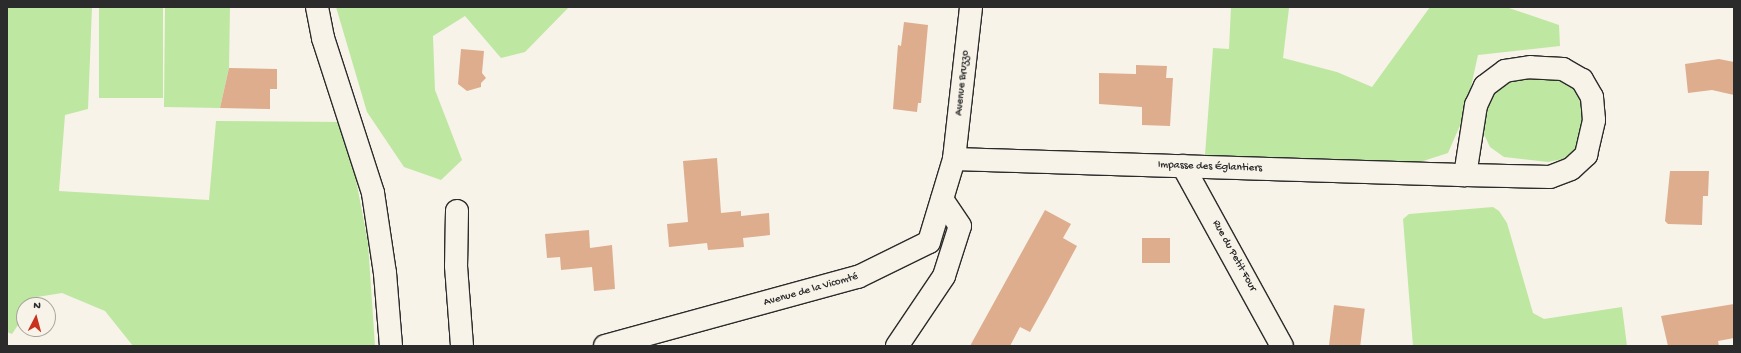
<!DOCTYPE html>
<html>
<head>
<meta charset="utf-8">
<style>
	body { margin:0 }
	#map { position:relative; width:1741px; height:353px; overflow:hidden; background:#f7f3e8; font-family:"Gochi Hand",sans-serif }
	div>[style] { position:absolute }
	.green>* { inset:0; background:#bee7a2; transform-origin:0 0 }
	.building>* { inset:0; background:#ddad8e; transform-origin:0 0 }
	.roads { filter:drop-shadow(1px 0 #2b2b2b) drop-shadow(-1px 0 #2b2b2b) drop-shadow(0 1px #2b2b2b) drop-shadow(0 -1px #2b2b2b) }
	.minor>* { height:22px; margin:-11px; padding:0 11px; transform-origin:11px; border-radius:11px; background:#f7f3e8 }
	span { translate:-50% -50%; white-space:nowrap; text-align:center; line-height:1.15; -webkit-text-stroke:3px #f7f3e8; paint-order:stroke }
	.street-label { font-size:11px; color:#2b2b2b }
	.frame { position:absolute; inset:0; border:8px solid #2b2b2b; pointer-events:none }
	.north { position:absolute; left:16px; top:297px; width:40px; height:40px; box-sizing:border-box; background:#f7f3e8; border:1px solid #a5a39c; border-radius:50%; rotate:6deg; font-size:11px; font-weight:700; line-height:16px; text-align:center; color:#2b2b2b }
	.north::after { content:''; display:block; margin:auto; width:14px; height:18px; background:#c8321e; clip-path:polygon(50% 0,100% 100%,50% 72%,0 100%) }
</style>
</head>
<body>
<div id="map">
	<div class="green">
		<div style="clip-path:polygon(7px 7px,92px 7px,88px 109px,65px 115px,59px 191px,209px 200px,216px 121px,345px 122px,368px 243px,375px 346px,133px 346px,105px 311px,62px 293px,37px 297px,31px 305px,24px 305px,24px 316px,12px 334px,7px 332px)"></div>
		<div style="left:99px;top:7px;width:64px;height:91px"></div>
		<div style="clip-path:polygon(165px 7px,230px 7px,229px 68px,220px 108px,164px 107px)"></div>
		<div style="clip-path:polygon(336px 7px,569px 7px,525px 52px,501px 58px,465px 16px,433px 36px,435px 90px,462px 160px,441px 180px,404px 167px,367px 112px)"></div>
		<div style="clip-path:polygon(1231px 7px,1289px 8px,1283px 58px,1337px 72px,1372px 87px,1430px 7px,1506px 7px,1559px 25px,1560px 46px,1478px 55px,1465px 114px,1448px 153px,1420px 162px,1205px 155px,1213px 48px,1229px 49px)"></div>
		<div style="clip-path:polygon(1530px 75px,1554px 78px,1569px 84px,1579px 95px,1585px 109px,1584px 136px,1575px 150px,1563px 159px,1548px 162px,1504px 157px,1490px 147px,1481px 128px,1483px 105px,1496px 87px,1507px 80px)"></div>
		<div style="clip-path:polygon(1493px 207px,1499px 211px,1507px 223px,1533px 313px,1544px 319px,1622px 307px,1627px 346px,1413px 346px,1403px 219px,1409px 214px)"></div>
	</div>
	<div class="building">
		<div style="clip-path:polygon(904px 22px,928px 25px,921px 103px,918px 103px,917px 112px,893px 109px,898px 45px,901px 46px)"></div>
		<div style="clip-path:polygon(461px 49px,484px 51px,482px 73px,486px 78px,481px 83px,481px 87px,467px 91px,458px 84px)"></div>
		<div style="clip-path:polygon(1719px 59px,1734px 62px,1734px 95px,1712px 90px,1688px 93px,1685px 64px)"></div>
		<div style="clip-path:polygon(1136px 65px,1167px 66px,1166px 78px,1173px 78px,1170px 126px,1142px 125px,1142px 107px,1099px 104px,1099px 73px,1136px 74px)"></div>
		<div style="clip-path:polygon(229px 68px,277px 69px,277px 89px,270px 89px,270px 109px,220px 108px)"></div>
		<div style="clip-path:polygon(717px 158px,721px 213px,741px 211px,741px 216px,769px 213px,770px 235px,743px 238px,744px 247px,708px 250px,707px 243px,669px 247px,667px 224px,688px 222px,683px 161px)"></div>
		<div style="clip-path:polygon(1670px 171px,1709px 171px,1708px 196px,1703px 196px,1702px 225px,1668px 224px,1665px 221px)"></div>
		<div style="clip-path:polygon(1045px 210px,1071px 224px,1063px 238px,1077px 246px,1049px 298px,1030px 332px,1020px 327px,1010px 346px,970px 346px)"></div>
		<div style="clip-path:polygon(589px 230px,590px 248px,612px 245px,615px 289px,594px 291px,592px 267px,561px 270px,560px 257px,547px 258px,545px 234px)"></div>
		<div style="left:1170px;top:238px;width:25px;height:28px;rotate:90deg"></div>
		<div style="clip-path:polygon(1734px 304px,1734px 338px,1718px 341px,1719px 346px,1668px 346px,1661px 316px)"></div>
		<div style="left:1334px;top:305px;width:31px;height:41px;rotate:7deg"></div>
	</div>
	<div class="roads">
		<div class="minor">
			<div style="left:317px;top:7px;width:32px;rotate:79deg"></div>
			<div style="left:323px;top:38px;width:163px;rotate:72.1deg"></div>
			<div style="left:373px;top:193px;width:81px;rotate:81.5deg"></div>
			<div style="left:385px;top:273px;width:73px;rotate:85.3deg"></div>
			<div style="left:954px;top:159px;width:315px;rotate:1.8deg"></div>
			<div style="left:1269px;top:169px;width:196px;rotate:1.8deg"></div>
			<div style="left:1465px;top:175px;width:85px;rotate:1.3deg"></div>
			<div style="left:1550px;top:177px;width:22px;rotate:-21deg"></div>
			<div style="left:1571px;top:169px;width:21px;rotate:-43deg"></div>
			<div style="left:1586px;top:155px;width:36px;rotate:-77deg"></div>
			<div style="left:1594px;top:120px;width:23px;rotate:-95deg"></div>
			<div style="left:1592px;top:97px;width:20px;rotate:-120deg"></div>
			<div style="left:1582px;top:80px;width:22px;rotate:-150deg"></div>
			<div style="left:1563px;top:69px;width:33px;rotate:-177deg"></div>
			<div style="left:1530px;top:67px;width:25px;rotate:171deg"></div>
			<div style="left:1505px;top:71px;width:25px;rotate:143deg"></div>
			<div style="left:1485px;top:86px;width:21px;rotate:115deg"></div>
			<div style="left:1476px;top:105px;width:71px;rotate:98.9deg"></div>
			<div style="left:1183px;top:166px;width:205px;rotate:61.2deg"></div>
			<div style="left:457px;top:211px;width:55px;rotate:91deg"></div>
			<div style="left:456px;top:266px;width:80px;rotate:85.7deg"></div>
			<div style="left:605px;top:346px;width:262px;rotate:-15.3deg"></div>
			<div style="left:858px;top:277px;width:79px;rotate:-26.2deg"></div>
			<div style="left:929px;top:242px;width:87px;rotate:-73.2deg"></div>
			<div style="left:954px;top:159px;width:153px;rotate:-83.6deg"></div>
			<div style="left:897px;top:346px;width:84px;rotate:-56.1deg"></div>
			<div style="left:944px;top:276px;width:52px;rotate:-72.3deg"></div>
			<div style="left:960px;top:226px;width:32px;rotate:-124deg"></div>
		</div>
	</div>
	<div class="street-label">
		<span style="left:963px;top:83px;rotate:-84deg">Avenue Bruzzo</span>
		<span style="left:1210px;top:167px;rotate:2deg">Impasse des Églantiers</span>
		<span style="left:1234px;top:256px;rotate:61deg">Rue du Petit Four</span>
		<span style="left:811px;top:290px;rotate:-16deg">Avenue de la Vicomté</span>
	</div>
	<div class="frame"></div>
	<div class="north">N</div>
</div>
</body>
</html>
